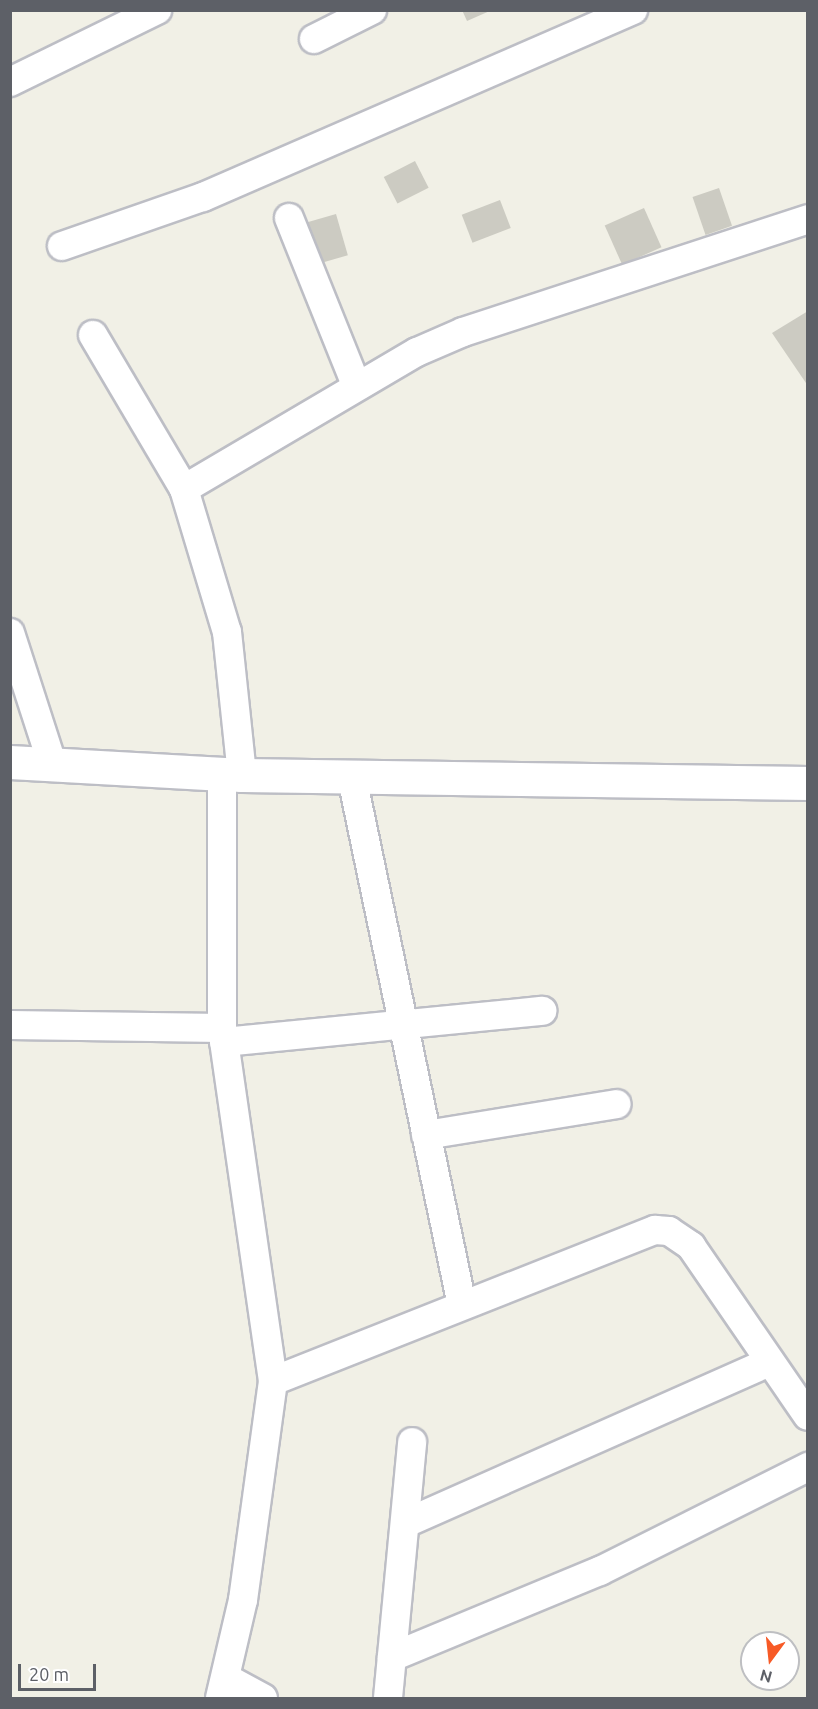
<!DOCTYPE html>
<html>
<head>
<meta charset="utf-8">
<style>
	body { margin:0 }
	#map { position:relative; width:818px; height:1709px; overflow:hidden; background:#f1f0e6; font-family:Ubuntu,sans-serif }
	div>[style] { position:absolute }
	.building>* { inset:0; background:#cccbc2; transform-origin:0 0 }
	.roads { filter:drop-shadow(2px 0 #bdbec5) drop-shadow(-2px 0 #bdbec5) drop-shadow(0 2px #bdbec5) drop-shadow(0 -2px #bdbec5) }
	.street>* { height:28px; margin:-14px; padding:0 14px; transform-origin:14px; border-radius:14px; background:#fff }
	.secondary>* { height:33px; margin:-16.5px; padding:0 16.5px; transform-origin:16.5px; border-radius:16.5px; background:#fff }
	span { translate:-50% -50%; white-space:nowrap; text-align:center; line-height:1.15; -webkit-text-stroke:5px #fff; paint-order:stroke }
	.frame { position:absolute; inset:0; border:12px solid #5d6067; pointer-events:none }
	.north { position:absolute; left:740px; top:1631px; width:60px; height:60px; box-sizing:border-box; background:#fff; border:2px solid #bebfc2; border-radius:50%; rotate:195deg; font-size:16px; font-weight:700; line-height:24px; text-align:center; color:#5d6067 }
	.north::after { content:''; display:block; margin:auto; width:21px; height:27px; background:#f75a26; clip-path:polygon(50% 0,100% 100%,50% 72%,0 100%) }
	.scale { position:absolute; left:18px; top:1664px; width:78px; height:27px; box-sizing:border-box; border:3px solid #5d6067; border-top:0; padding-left:8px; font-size:18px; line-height:21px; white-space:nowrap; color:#5d6067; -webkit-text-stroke:4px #fff; paint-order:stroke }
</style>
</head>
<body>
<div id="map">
	<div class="building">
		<div style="clip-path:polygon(462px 10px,492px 10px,467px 21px)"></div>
		<div style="left:415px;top:161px;width:30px;height:35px;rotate:63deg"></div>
		<div style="left:719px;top:188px;width:40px;height:28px;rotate:71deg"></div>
		<div style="left:500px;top:200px;width:30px;height:41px;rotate:69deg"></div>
		<div style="left:644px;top:208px;width:43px;height:43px;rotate:66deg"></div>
		<div style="left:336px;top:214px;width:43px;height:37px;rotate:74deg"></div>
		<div style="clip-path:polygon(808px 311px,808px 386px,772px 333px)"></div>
	</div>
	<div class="roads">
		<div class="street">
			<div style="left:314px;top:39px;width:65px;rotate:-26.6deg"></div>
			<div style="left:10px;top:82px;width:164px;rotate:-26.1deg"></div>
			<div style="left:289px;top:218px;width:180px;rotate:68.1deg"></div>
			<div style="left:62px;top:246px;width:149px;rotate:-19.2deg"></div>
			<div style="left:203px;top:197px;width:469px;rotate:-23.5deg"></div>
			<div style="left:93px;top:335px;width:179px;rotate:59.4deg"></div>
			<div style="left:184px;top:489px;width:149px;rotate:73.3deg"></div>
			<div style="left:227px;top:632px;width:144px;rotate:84deg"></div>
			<div style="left:184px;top:489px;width:270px;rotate:-30.5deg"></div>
			<div style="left:417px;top:352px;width:50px;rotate:-23.5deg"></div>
			<div style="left:463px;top:332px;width:363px;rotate:-18.1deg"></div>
			<div style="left:10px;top:633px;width:137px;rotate:72.1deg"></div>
			<div style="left:352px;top:778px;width:538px;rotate:78.21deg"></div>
			<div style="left:10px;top:1025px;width:212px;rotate:0.8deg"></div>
			<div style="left:224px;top:1042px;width:320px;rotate:-5.6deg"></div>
			<div style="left:426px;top:1135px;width:193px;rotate:-9.2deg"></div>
			<div style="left:273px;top:1381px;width:411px;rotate:-21.6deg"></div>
			<div style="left:655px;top:1230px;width:14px;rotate:4deg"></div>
			<div style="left:669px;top:1231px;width:27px;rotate:34deg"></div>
			<div style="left:691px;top:1246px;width:206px;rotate:55.5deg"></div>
			<div style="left:406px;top:1523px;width:398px;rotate:-23.9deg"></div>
			<div style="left:392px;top:1657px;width:225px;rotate:-22.5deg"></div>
			<div style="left:600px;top:1571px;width:233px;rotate:-26.6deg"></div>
			<div style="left:226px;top:1678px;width:42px;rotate:28.4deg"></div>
			<div style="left:220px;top:1698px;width:101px;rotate:-76.8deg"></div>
			<div style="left:243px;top:1600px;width:221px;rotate:-82.2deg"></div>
			<div style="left:273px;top:1381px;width:357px;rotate:-98.2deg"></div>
			<div style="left:222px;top:1028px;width:256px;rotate:-90deg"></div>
			<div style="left:388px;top:1698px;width:257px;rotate:-84.6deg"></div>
		</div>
		<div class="secondary">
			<div style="left:10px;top:762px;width:232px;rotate:3.2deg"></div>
			<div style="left:242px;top:775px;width:566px;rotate:0.81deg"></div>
		</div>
	</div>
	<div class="frame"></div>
	<div class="north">N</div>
	<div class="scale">20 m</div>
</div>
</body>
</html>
